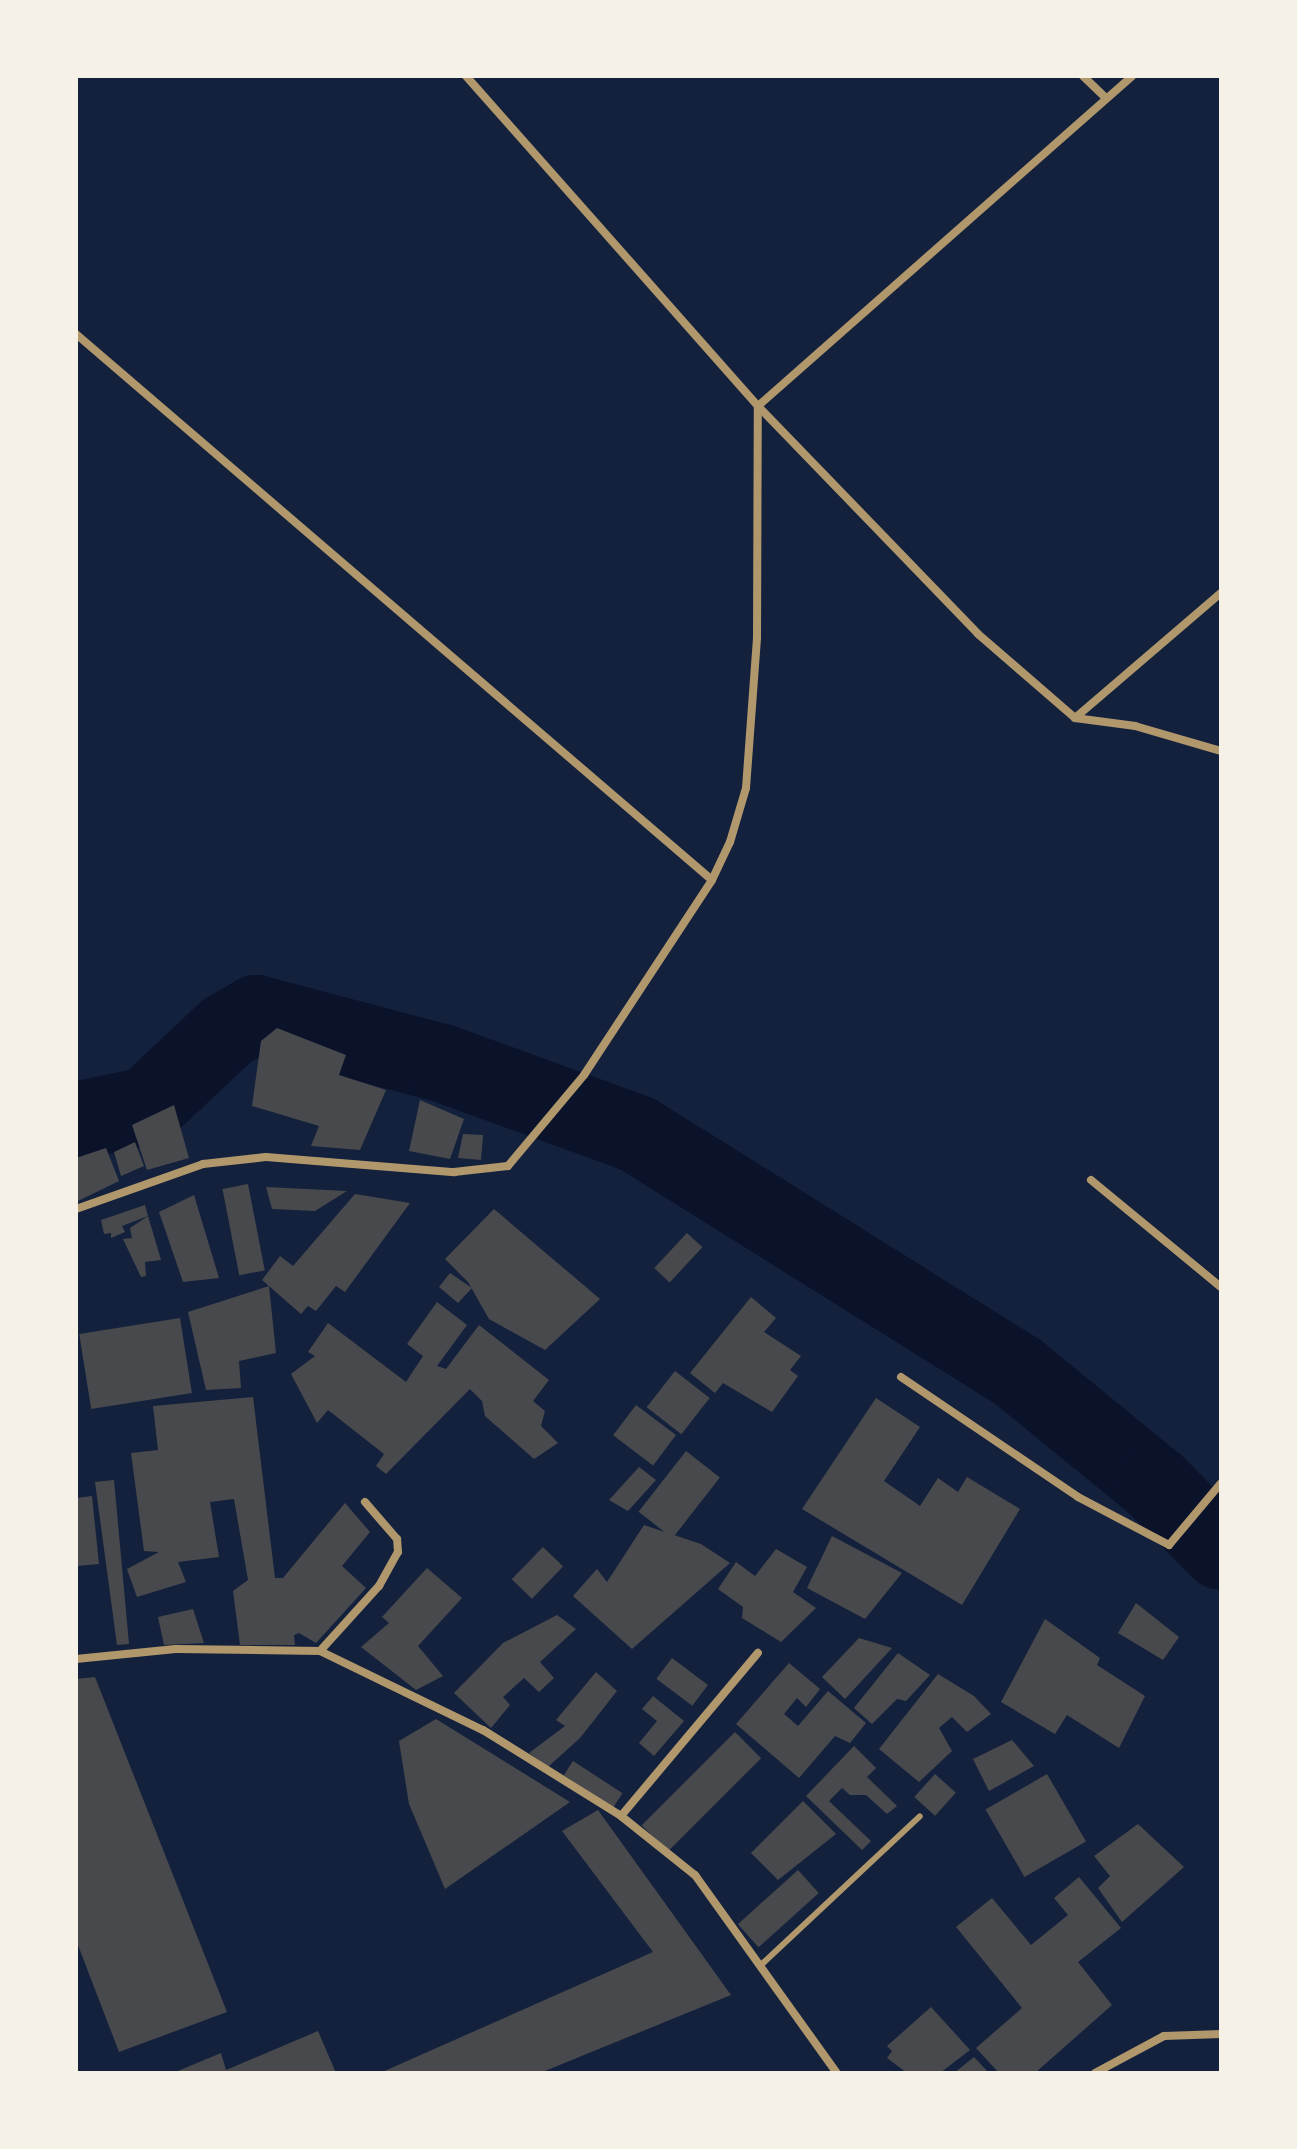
<!DOCTYPE html>
<html>
<head>
<meta charset="utf-8">
<style>
	body { margin:0 }
	#map { position:relative; width:1297px; height:2149px; overflow:hidden; background:#14213d; font-family:"Roboto Serif",serif }
	div>[style] { position:absolute }
	.river>* { height:78px; margin:-39px; padding:0 39px; transform-origin:39px; border-radius:39px; background:#0b132b }
	.building>* { inset:0; background:#48494c; transform-origin:0 0 }
	.service>* { height:6px; margin:-3px; padding:0 3px; transform-origin:3px; border-radius:3px; background:#b1986c }
	.minor>* { height:8px; margin:-4px; padding:0 4px; transform-origin:4px; border-radius:4px; background:#b1986c }
	span { translate:-50% -50%; white-space:nowrap; text-align:center; line-height:1.15; -webkit-text-stroke:7px #f6f1e7; paint-order:stroke }
	.frame { position:absolute; inset:0; border:78px solid #f6f1e7; pointer-events:none }
</style>
</head>
<body>
<div id="map">
	<div class="river">
		<div style="left:76px;top:1121px;width:73px;rotate:-11.9deg"></div>
		<div style="left:147px;top:1106px;width:110px;rotate:-43.2deg"></div>
		<div style="left:227px;top:1031px;width:34px;rotate:-30deg"></div>
		<div style="left:256px;top:1014px;width:192px;rotate:14.8deg"></div>
		<div style="left:442px;top:1063px;width:208px;rotate:20deg"></div>
		<div style="left:637px;top:1134px;width:449px;rotate:32deg"></div>
		<div style="left:1018px;top:1372px;width:177px;rotate:39.3deg"></div>
		<div style="left:1155px;top:1484px;width:94px;rotate:45.4deg"></div>
	</div>
	<div class="building">
		<div style="clip-path:polygon(277px 1028px,346px 1055px,339px 1075px,386px 1090px,360px 1150px,311px 1146px,319px 1126px,252px 1106px,261px 1041px)"></div>
		<div style="clip-path:polygon(420px 1100px,464px 1119px,450px 1159px,409px 1151px)"></div>
		<div style="clip-path:polygon(174px 1105px,189px 1158px,147px 1170px,132px 1125px)"></div>
		<div style="clip-path:polygon(463px 1134px,483px 1135px,481px 1160px,458px 1158px)"></div>
		<div style="clip-path:polygon(135px 1142px,144px 1166px,121px 1176px,114px 1152px)"></div>
		<div style="clip-path:polygon(106px 1148px,119px 1181px,76px 1202px,76px 1158px)"></div>
		<div style="left:248px;top:1184px;width:88px;height:26px;rotate:79deg"></div>
		<div style="clip-path:polygon(266px 1187px,347px 1191px,315px 1211px,272px 1209px)"></div>
		<div style="clip-path:polygon(355px 1194px,410px 1203px,345px 1292px,336px 1286px,316px 1311px,308px 1306px,301px 1314px,262px 1280px,280px 1256px,293px 1266px)"></div>
		<div style="clip-path:polygon(194px 1195px,219px 1278px,183px 1282px,159px 1212px)"></div>
		<div style="clip-path:polygon(145px 1205px,148px 1216px,122px 1226px,125px 1232px,111px 1238px,111px 1233px,104px 1234px,101px 1220px)"></div>
		<div style="clip-path:polygon(494px 1209px,600px 1299px,545px 1350px,489px 1319px,468px 1282px,445px 1259px)"></div>
		<div style="clip-path:polygon(148px 1216px,161px 1260px,145px 1262px,146px 1276px,141px 1277px,123px 1239px,132px 1238px,130px 1228px)"></div>
		<div style="left:687px;top:1233px;width:21px;height:48px;rotate:43deg"></div>
		<div style="clip-path:polygon(450px 1273px,472px 1288px,458px 1303px,439px 1287px)"></div>
		<div style="clip-path:polygon(269px 1286px,276px 1353px,239px 1361px,241px 1388px,206px 1390px,188px 1312px)"></div>
		<div style="clip-path:polygon(751px 1297px,776px 1318px,764px 1332px,801px 1356px,790px 1370px,798px 1376px,772px 1412px,723px 1383px,715px 1393px,690px 1373px)"></div>
		<div style="clip-path:polygon(437px 1302px,467px 1325px,437px 1366px,446px 1369px,479px 1325px,549px 1380px,533px 1401px,545px 1411px,541px 1426px,558px 1443px,534px 1459px,485px 1416px,482px 1401px,470px 1389px,386px 1474px,376px 1466px,384px 1454px,328px 1410px,317px 1423px,291px 1374px,315px 1356px,308px 1352px,328px 1323px,406px 1382px,423px 1356px,407px 1344px)"></div>
		<div style="left:180px;top:1318px;width:76px;height:102px;rotate:81deg"></div>
		<div style="left:675px;top:1371px;width:44px;height:46px;rotate:38deg"></div>
		<div style="clip-path:polygon(253px 1397px,275px 1578px,283px 1578px,345px 1503px,370px 1532px,342px 1566px,366px 1588px,316px 1643px,299px 1633px,294px 1635px,295px 1645px,240px 1645px,233px 1591px,248px 1580px,234px 1499px,210px 1502px,219px 1557px,178px 1562px,186px 1582px,137px 1597px,127px 1569px,159px 1552px,144px 1551px,131px 1453px,158px 1450px,153px 1406px)"></div>
		<div style="clip-path:polygon(876px 1398px,920px 1427px,884px 1481px,920px 1506px,938px 1478px,958px 1492px,967px 1477px,1020px 1509px,962px 1605px,802px 1509px)"></div>
		<div style="left:636px;top:1405px;width:50px;height:38px;rotate:37deg"></div>
		<div style="left:686px;top:1451px;width:43px;height:77px;rotate:38deg"></div>
		<div style="clip-path:polygon(639px 1467px,656px 1480px,628px 1511px,609px 1500px)"></div>
		<div style="clip-path:polygon(114px 1480px,129px 1644px,117px 1645px,95px 1482px)"></div>
		<div style="clip-path:polygon(92px 1496px,99px 1564px,76px 1566px,76px 1498px)"></div>
		<div style="clip-path:polygon(644px 1525px,701px 1544px,730px 1563px,632px 1649px,573px 1596px,597px 1569px,607px 1582px)"></div>
		<div style="clip-path:polygon(832px 1536px,902px 1573px,865px 1619px,807px 1588px)"></div>
		<div style="left:543px;top:1547px;width:28px;height:45px;rotate:44deg"></div>
		<div style="clip-path:polygon(776px 1549px,807px 1567px,793px 1592px,816px 1608px,781px 1642px,742px 1618px,743px 1607px,718px 1589px,736px 1562px,755px 1576px)"></div>
		<div style="clip-path:polygon(427px 1568px,462px 1598px,418px 1646px,443px 1676px,416px 1690px,361px 1647px,389px 1623px,382px 1617px)"></div>
		<div style="clip-path:polygon(1136px 1603px,1179px 1637px,1163px 1660px,1118px 1633px)"></div>
		<div style="clip-path:polygon(193px 1609px,204px 1643px,164px 1645px,158px 1617px)"></div>
		<div style="clip-path:polygon(557px 1615px,576px 1629px,540px 1662px,554px 1678px,539px 1692px,524px 1678px,503px 1697px,510px 1705px,491px 1728px,454px 1693px,503px 1643px)"></div>
		<div style="clip-path:polygon(1045px 1619px,1100px 1658px,1097px 1665px,1145px 1696px,1119px 1748px,1067px 1715px,1055px 1734px,1001px 1702px)"></div>
		<div style="clip-path:polygon(859px 1638px,892px 1648px,845px 1699px,822px 1677px)"></div>
		<div style="clip-path:polygon(898px 1653px,930px 1675px,906px 1701px,897px 1699px,872px 1724px,854px 1708px)"></div>
		<div style="left:672px;top:1658px;width:45px;height:26px;rotate:37deg"></div>
		<div style="clip-path:polygon(789px 1663px,820px 1689px,806px 1707px,797px 1698px,784px 1714px,798px 1726px,828px 1691px,866px 1723px,850px 1743px,835px 1736px,799px 1778px,736px 1724px)"></div>
		<div style="clip-path:polygon(596px 1672px,617px 1691px,580px 1738px,548px 1767px,529px 1753px,565px 1726px,556px 1720px)"></div>
		<div style="clip-path:polygon(938px 1674px,974px 1696px,991px 1714px,967px 1732px,952px 1717px,939px 1728px,952px 1751px,919px 1782px,879px 1749px)"></div>
		<div style="clip-path:polygon(95px 1677px,227px 2012px,119px 2052px,76px 1940px,76px 1679px)"></div>
		<div style="clip-path:polygon(653px 1696px,684px 1721px,654px 1756px,639px 1743px,657px 1721px,642px 1709px)"></div>
		<div style="clip-path:polygon(436px 1719px,570px 1802px,445px 1889px,409px 1804px,399px 1741px)"></div>
		<div style="left:735px;top:1732px;width:37px;height:132px;rotate:45deg"></div>
		<div style="clip-path:polygon(1012px 1740px,1034px 1766px,989px 1791px,973px 1759px)"></div>
		<div style="clip-path:polygon(854px 1746px,876px 1768px,867px 1777px,897px 1806px,887px 1814px,866px 1795px,850px 1795px,842px 1788px,829px 1801px,871px 1841px,862px 1850px,806px 1796px)"></div>
		<div style="left:573px;top:1761px;width:59px;height:17px;rotate:33deg"></div>
		<div style="left:935px;top:1774px;width:28px;height:31px;rotate:42deg"></div>
		<div style="left:1047px;top:1774px;width:78px;height:71px;rotate:60deg"></div>
		<div style="clip-path:polygon(803px 1801px,836px 1834px,778px 1880px,751px 1853px)"></div>
		<div style="clip-path:polygon(598px 1810px,731px 1995px,540px 2073px,380px 2073px,653px 1952px,562px 1831px)"></div>
		<div style="clip-path:polygon(1138px 1824px,1184px 1867px,1122px 1922px,1098px 1888px,1110px 1876px,1094px 1856px)"></div>
		<div style="left:798px;top:1870px;width:31px;height:81px;rotate:48deg"></div>
		<div style="clip-path:polygon(1079px 1877px,1121px 1928px,1078px 1962px,1112px 2005px,1035px 2073px,999px 2073px,976px 2048px,1022px 2008px,956px 1927px,992px 1898px,1031px 1945px,1068px 1915px,1054px 1898px)"></div>
		<div style="clip-path:polygon(931px 2007px,970px 2050px,940px 2073px,907px 2073px,887px 2058px,892px 2051px,887px 2046px)"></div>
		<div style="clip-path:polygon(318px 2031px,336px 2073px,173px 2073px,221px 2053px,226px 2070px)"></div>
		<div style="clip-path:polygon(974px 2057px,989px 2073px,954px 2073px)"></div>
	</div>
	<div class="service">
		<div style="left:762px;top:1964px;width:216px;rotate:-43.1deg"></div>
	</div>
	<div class="minor">
		<div style="left:466px;top:76px;width:441px;rotate:48.5deg"></div>
		<div style="left:758px;top:406px;width:317px;rotate:46deg"></div>
		<div style="left:978px;top:634px;width:128px;rotate:40.9deg"></div>
		<div style="left:1075px;top:718px;width:61px;rotate:7.6deg"></div>
		<div style="left:1135px;top:726px;width:90px;rotate:16.2deg"></div>
		<div style="left:1083px;top:76px;width:32px;rotate:44deg"></div>
		<div style="left:76px;top:334px;width:838px;rotate:40.65deg"></div>
		<div style="left:1075px;top:718px;width:192px;rotate:-40.6deg"></div>
		<div style="left:1091px;top:1180px;width:168px;rotate:39.5deg"></div>
		<div style="left:76px;top:1209px;width:135px;rotate:-19.5deg"></div>
		<div style="left:203px;top:1164px;width:63px;rotate:-6.3deg"></div>
		<div style="left:266px;top:1157px;width:189px;rotate:4.6deg"></div>
		<div style="left:454px;top:1172px;width:54px;rotate:-6.3deg"></div>
		<div style="left:508px;top:1166px;width:119px;rotate:-50.1deg"></div>
		<div style="left:584px;top:1075px;width:233px;rotate:-56.7deg"></div>
		<div style="left:712px;top:880px;width:42px;rotate:-64.7deg"></div>
		<div style="left:730px;top:842px;width:56px;rotate:-73.5deg"></div>
		<div style="left:746px;top:788px;width:150px;rotate:-85.8deg"></div>
		<div style="left:757px;top:638px;width:232px;rotate:-89.8deg"></div>
		<div style="left:758px;top:406px;width:499px;rotate:-41.4deg"></div>
		<div style="left:901px;top:1377px;width:214px;rotate:34.1deg"></div>
		<div style="left:1078px;top:1497px;width:103px;rotate:27.8deg"></div>
		<div style="left:1169px;top:1545px;width:81px;rotate:-50deg"></div>
		<div style="left:320px;top:1651px;width:88px;rotate:-47.8deg"></div>
		<div style="left:379px;top:1586px;width:39px;rotate:-61deg"></div>
		<div style="left:398px;top:1552px;width:13px;rotate:-94deg"></div>
		<div style="left:397px;top:1539px;width:49px;rotate:-130.9deg"></div>
		<div style="left:76px;top:1659px;width:100px;rotate:-5.7deg"></div>
		<div style="left:176px;top:1649px;width:144px;rotate:0.8deg"></div>
		<div style="left:320px;top:1651px;width:181px;rotate:25.9deg"></div>
		<div style="left:483px;top:1730px;width:163px;rotate:31.9deg"></div>
		<div style="left:621px;top:1816px;width:95px;rotate:38.6deg"></div>
		<div style="left:695px;top:1875px;width:244px;rotate:54.4deg"></div>
		<div style="left:621px;top:1816px;width:213px;rotate:-50deg"></div>
		<div style="left:1095px;top:2073px;width:78px;rotate:-28.2deg"></div>
		<div style="left:1164px;top:2036px;width:57px;rotate:-2deg"></div>
	</div>
	<div class="frame"></div>
</div>
</body>
</html>
